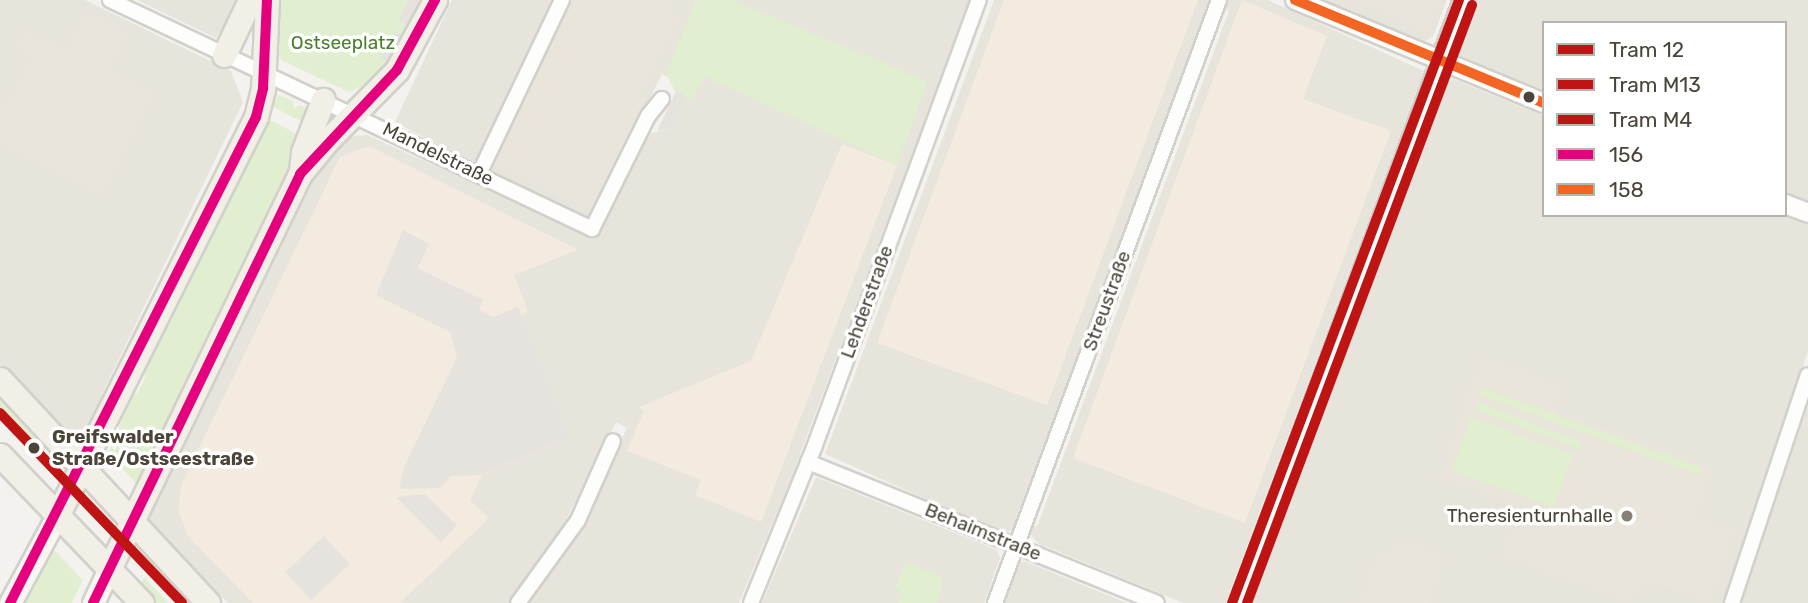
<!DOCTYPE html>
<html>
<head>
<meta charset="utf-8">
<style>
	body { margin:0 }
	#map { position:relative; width:1808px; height:603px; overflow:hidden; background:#f4f2ee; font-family:Rubik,sans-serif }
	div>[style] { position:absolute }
	.residential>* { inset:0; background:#e7e4dc }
	.commercial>* { inset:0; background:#f3ebdf }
	.education>* { inset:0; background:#eae5da }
	.green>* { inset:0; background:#e1eecf; transform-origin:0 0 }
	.parking>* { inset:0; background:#e6e3df; transform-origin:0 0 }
	.roads { filter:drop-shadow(2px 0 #d2d0cb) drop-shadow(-2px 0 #d2d0cb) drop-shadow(0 2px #d2d0cb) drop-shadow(0 -2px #d2d0cb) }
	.minor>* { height:14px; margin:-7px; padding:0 7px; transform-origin:7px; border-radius:7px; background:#fdfdfc }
	.tertiary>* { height:18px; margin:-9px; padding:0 9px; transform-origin:9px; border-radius:9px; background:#fdfdfc }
	.secondary>* { height:21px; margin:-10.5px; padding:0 10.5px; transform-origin:10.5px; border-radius:10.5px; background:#f7f6f1 }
	.primary>* { height:23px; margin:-11.5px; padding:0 11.5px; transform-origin:11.5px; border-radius:11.5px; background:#f2efe6 }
	.bus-1>* { height:10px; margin:-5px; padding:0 5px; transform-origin:5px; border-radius:5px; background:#e5007d }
	.bus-2>* { height:10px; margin:-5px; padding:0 5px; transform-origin:5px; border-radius:5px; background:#f26522 }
	.tram-1>* { height:10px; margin:-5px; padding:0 5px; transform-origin:5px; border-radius:5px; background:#be1414 }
	.tram-2>* { height:10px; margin:-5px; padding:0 5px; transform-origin:5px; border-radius:5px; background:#be1414 }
	.tram-3>* { height:10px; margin:-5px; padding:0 5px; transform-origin:5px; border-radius:5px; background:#be1414 }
	.dots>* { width:19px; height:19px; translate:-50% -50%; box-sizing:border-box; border:4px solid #fff; border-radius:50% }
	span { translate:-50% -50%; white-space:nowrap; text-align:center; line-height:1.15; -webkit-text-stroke:7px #fff; paint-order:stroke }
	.park-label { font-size:19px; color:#4a7f2a }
	.street-label { font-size:19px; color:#4b4439 }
	.stop-label { font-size:19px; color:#4b4439; font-weight:700 }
	.left { translate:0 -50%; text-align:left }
	.poi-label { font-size:19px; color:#4b4439 }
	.right { translate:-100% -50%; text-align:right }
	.legend { position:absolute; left:1542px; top:21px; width:245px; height:196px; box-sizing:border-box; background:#fff; border:2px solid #b7b4b0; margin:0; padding:9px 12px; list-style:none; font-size:21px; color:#4b4439 }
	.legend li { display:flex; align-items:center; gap:14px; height:35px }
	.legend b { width:35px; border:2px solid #b7b4b0 }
</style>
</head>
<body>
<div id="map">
	<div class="residential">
		<div style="clip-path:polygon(0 0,85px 0,231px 71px,243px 102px,102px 394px,88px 434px,66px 433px,0 365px)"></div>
		<div style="clip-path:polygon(137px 0,238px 0,216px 38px)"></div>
		<div style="clip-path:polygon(452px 0,554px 0,479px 159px,470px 162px,395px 122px)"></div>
		<div style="clip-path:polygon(569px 0,970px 0,792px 476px,739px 603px,527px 603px,559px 563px,584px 521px,627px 428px,616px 422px,550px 551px,509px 603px,228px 603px,150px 522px,148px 513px,313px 170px,349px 136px,367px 135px,590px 236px,645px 135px,671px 128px,682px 84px,662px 74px,589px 219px,487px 170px)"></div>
		<div style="clip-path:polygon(994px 0,1214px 0,1016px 518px,1020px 520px,1014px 530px,1003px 533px,825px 454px)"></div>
		<div style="clip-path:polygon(1228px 0,1268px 0,1424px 71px,1226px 603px,1183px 603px,1045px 546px,1043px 549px,1030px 534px,1033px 526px,1037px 527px,1229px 11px,1225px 9px)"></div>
		<div style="clip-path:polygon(1324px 0,1447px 0,1433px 37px,1423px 42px)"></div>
		<div style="clip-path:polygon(1475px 0,1808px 0,1808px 202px,1785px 192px,1785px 23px,1544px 23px,1544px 92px,1459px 55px,1457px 46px)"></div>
		<div style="clip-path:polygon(1453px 79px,1544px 116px,1544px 215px,1784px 215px,1808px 225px,1808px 351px,1723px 603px,1251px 603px,1443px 85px)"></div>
		<div style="clip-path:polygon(1808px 405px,1808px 603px,1741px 603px)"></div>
		<div style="clip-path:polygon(816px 477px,997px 550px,1000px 558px,984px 603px,762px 603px)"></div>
		<div style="clip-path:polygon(1024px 561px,1029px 563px,1127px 603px,1002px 603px,1016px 565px)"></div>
	</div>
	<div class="commercial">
		<div style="clip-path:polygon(1004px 0,1198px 0,1047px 405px,877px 343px)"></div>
		<div style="clip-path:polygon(1242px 0,1327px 36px,1303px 99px,1391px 131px,1245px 523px,1073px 458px)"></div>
		<div style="clip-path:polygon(842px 144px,897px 165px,761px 522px,695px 495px,701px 480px,627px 451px,644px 411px,639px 407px,751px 361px)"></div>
		<div style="clip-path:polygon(369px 146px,578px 250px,514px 275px,528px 311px,519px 317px,570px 437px,482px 475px,470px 500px,489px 518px,400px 603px,253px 603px,187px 535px,178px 508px,182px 483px,340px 157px)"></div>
	</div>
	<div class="education">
		<div style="clip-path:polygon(573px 0,674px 0,669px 13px,680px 19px,641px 93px,645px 101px,593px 207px,587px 209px,494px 163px)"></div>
		<div style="clip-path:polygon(1353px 0,1439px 0,1428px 32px)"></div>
		<div style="clip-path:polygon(87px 12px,128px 31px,110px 71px,155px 93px,104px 196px,0 146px,0 101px,7px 104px,30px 57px,15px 50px,24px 30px,68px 51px)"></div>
		<div style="clip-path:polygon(1482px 356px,1562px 385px,1554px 411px,1713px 469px,1696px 517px,1735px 531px,1711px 603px,1646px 580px,1632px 603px,1502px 556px,1519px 507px,1438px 477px)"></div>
		<div style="clip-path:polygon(1397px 537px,1446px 557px,1428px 603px,1359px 603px,1378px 552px,1389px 556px)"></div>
	</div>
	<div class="green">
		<div style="clip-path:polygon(274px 0,408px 0,398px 21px,412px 27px,391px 63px,368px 83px,349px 92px,283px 61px,274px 51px)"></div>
		<div style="clip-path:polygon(696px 0,732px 0,928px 81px,897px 165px,705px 77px,692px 100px,675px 91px,666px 74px)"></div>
		<div style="clip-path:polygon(279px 95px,293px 101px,294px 109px,299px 105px,313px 111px,309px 125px,271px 106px)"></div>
		<div style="clip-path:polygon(272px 121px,297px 134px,300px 144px,136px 483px,108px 454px,133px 392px,137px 394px,146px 376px,142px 373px,264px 122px)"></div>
		<div style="left:1483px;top:388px;width:233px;height:8px;rotate:20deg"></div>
		<div style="clip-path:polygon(0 391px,50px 443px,42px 453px,0 409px)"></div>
		<div style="left:1478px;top:402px;width:113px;height:8px;rotate:21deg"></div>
		<div style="left:1471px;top:417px;width:109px;height:57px;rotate:20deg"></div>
		<div style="clip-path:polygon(52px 548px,83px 580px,72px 603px,25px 603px)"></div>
		<div style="clip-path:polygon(906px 562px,939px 575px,943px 581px,937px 603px,898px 603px,902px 593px,895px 587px)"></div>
		<div style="clip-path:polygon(144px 577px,169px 603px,152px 603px,139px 589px)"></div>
	</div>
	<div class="parking">
		<div style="clip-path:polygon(408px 0,425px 0,412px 27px,398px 21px)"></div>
		<div style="clip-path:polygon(395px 32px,407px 37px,391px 63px,381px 58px)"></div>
		<div style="clip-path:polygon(676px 91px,686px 96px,671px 128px,657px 131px)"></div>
		<div style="clip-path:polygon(403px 230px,429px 244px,418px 268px,483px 300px,479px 310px,493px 317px,518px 307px,570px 437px,481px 475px,451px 476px,440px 488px,399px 489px,404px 467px,457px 357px,450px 332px,376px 295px)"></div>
		<div style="clip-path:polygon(425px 494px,457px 525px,441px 542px,396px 497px)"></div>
		<div style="left:324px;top:536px;width:38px;height:53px;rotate:47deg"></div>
	</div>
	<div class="roads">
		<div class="minor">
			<div style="left:110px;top:0;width:534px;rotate:25.41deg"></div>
			<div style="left:592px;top:229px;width:126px;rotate:-63.6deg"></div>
			<div style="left:648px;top:116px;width:22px;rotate:-51deg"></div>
			<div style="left:479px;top:174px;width:193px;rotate:-64.5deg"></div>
			<div style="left:808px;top:462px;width:376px;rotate:22deg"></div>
			<div style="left:518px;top:603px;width:102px;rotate:-54.1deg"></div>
			<div style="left:578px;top:520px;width:86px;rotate:-66.1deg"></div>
			<div style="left:751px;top:603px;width:170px;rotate:-67.9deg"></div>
			<div style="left:815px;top:445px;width:474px;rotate:-69.8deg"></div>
			<div style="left:995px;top:603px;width:643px;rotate:-69.62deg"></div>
			<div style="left:1732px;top:603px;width:240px;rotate:-71.6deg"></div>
		</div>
		<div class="tertiary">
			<div style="left:1295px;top:0;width:269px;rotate:22.5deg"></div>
			<div style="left:1785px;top:204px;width:25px;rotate:21deg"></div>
			<div style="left:1239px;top:603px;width:643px;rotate:-69.62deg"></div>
		</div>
		<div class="secondary">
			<div style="left:10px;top:603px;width:103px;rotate:-61.7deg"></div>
			<div style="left:93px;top:603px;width:38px;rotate:-65deg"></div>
		</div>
		<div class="primary">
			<div style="left:224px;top:55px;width:61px;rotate:-64.7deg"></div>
			<div style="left:301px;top:171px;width:19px;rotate:-84deg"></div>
			<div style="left:303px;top:152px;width:56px;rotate:-69deg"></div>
			<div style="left:0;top:379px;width:306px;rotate:47.1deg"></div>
			<div style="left:0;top:455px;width:205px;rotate:46.2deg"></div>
			<div style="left:59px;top:512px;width:441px;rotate:-63.5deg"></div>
			<div style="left:256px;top:117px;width:30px;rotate:-76deg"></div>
			<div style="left:263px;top:88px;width:88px;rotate:-87.4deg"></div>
			<div style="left:109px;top:569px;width:439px;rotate:-64.2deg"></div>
			<div style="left:300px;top:174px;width:41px;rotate:-50.9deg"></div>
			<div style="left:326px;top:142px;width:101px;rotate:-45.4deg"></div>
			<div style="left:397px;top:70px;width:80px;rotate:-61.5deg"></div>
		</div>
	</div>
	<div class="bus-1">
		<div style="left:10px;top:603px;width:545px;rotate:-63.15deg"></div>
		<div style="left:256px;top:117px;width:30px;rotate:-76deg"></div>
		<div style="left:263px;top:88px;width:88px;rotate:-87.4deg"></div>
		<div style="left:93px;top:603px;width:476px;rotate:-64.2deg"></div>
		<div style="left:300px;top:174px;width:142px;rotate:-47deg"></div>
		<div style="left:397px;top:70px;width:80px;rotate:-61.5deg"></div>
	</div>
	<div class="bus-2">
		<div style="left:1295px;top:0;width:269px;rotate:22.5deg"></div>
	</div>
	<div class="tram-1">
		<div style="left:1232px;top:603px;width:644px;rotate:-69.37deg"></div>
	</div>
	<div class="tram-2">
		<div style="left:1247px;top:603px;width:639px;rotate:-69.38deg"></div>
	</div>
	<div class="tram-3">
		<div style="left:0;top:413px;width:263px;rotate:46.2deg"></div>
	</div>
	<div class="dots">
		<div style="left:1529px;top:97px;background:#4b4439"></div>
		<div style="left:34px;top:448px;background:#4b4439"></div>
		<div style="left:1627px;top:516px;background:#868178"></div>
	</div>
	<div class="park-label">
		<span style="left:343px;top:43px">Ostseeplatz</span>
	</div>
	<div class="street-label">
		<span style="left:438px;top:154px;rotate:26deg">Mandelstraße</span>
		<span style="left:1107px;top:301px;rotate:-70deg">Streustraße</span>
		<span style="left:867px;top:302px;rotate:-70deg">Lehderstraße</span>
		<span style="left:983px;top:532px;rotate:22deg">Behaimstraße</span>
	</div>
	<div class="stop-label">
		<span class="left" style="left:52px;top:448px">Greifswalder<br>Straße/Ostseestraße</span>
	</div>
	<div class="poi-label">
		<span class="right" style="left:1613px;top:516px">Theresienturnhalle</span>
	</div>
	<ul class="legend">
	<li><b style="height:9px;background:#be1414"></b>Tram 12</li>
	<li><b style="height:9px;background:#be1414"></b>Tram M13</li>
	<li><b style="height:9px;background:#be1414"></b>Tram M4</li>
	<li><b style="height:9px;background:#e5007d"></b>156</li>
	<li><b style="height:9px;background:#f26522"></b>158</li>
	</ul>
</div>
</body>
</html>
